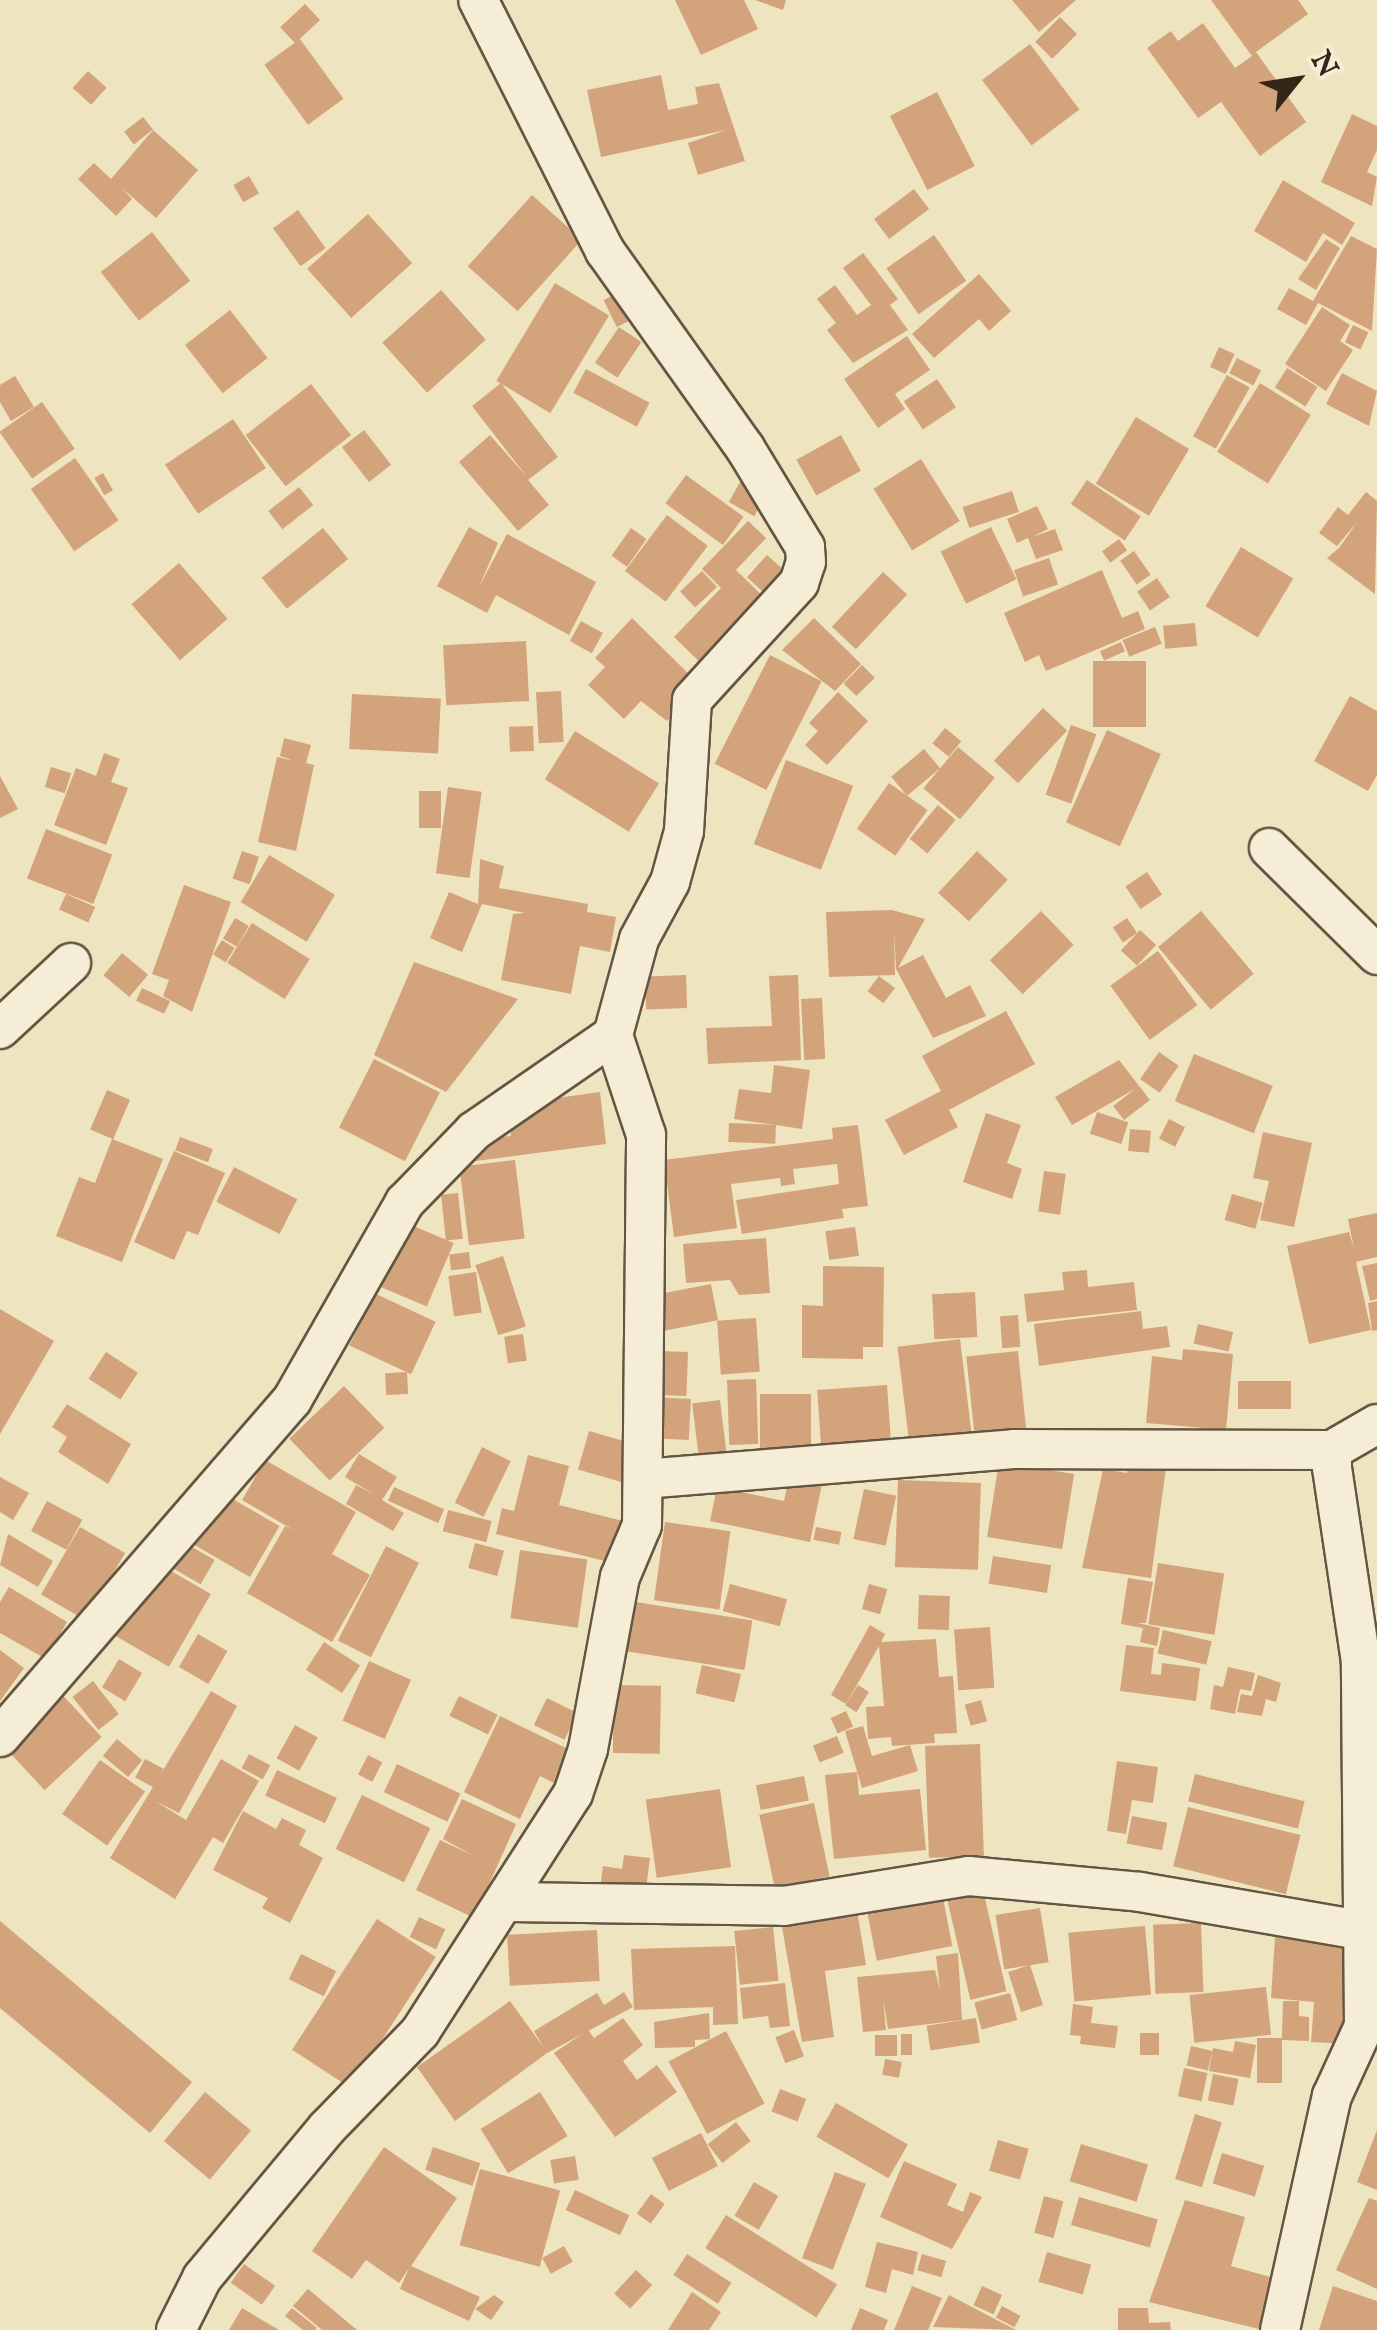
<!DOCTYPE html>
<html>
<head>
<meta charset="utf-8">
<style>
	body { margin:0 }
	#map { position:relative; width:1377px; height:2330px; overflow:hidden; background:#efe4c0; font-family:"IM FELL English",serif }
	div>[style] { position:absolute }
	.building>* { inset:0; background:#d3a37b; transform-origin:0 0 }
	.roads { filter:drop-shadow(2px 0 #635642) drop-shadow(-2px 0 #635642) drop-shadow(0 2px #635642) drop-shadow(0 -2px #635642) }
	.street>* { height:38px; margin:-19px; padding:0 19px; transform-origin:19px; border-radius:19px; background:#f5edd6 }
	span { translate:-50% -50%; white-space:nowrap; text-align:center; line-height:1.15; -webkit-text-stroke:10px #f5edd6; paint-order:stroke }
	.north { position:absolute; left:1247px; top:30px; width:100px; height:100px; -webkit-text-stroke:8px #f5edd6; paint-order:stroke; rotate:60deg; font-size:28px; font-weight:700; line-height:40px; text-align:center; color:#342718 }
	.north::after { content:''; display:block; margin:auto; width:35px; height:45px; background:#342718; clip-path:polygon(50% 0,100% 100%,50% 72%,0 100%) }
</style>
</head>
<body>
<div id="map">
	<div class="building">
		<div style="clip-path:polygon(675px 0,744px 0,758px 29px,701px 55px)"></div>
		<div style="clip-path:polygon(755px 0,786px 0,783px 10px)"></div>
		<div style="clip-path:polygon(1012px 0,1076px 0,1039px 32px)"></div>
		<div style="clip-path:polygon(1211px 0,1298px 0,1308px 14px,1256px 52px,1306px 122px,1260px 156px,1221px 102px,1198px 118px,1147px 48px,1171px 31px,1178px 41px,1203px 23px,1235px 68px,1252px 56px)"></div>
		<div style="left:305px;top:4px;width:22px;height:34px;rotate:47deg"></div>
		<div style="left:1060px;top:17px;width:24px;height:35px;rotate:45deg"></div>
		<div style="left:300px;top:39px;width:74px;height:44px;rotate:54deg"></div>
		<div style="left:1030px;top:44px;width:82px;height:60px;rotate:53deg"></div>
		<div style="left:88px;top:71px;width:25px;height:23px;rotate:42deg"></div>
		<div style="clip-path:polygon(661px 75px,668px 110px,698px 104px,695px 87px,719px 83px,745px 161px,698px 175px,688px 143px,726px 130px,601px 157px,587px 90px)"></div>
		<div style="left:937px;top:92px;width:83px;height:53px;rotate:63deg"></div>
		<div style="clip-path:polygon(1352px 114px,1377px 126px,1377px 150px,1367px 172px,1377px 177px,1372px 206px,1321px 182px)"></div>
		<div style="left:143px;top:117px;width:16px;height:24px;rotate:52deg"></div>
		<div style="clip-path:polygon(153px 130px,198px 170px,156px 218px,122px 188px,132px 199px,116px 216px,78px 179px,94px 163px,111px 179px)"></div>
		<div style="left:249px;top:176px;width:20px;height:18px;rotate:60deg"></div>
		<div style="clip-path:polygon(1283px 180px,1355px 223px,1342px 245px,1323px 233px,1306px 262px,1254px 231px)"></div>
		<div style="left:914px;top:189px;width:25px;height:50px;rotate:53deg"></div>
		<div style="left:532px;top:195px;width:67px;height:96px;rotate:42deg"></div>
		<div style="left:298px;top:210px;width:47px;height:31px;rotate:54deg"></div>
		<div style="left:368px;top:214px;width:66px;height:82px;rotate:48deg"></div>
		<div style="left:152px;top:232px;width:62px;height:65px;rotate:52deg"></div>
		<div style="left:934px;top:235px;width:56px;height:58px;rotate:55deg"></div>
		<div style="clip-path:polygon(1351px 236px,1377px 249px,1372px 331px,1318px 303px,1306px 325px,1277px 309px,1289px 288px,1313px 301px)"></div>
		<div style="clip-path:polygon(1326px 239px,1340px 248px,1316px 290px,1298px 279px)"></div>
		<div style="clip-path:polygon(863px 253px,898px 299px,890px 305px,908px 330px,853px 363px,827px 330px,836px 323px,817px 299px,835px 285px,857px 315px,871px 305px,843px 268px)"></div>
		<div style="clip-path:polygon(979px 274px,1011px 311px,989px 331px,979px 319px,934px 358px,912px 334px)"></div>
		<div style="left:555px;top:283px;width:63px;height:114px;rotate:31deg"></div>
		<div style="left:626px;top:289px;width:30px;height:25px;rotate:64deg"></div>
		<div style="left:441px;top:290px;width:67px;height:79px;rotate:48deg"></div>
		<div style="clip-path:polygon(1322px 307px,1350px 325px,1340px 341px,1353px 350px,1326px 391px,1285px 364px)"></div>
		<div style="left:230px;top:310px;width:61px;height:57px;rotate:52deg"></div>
		<div style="left:1353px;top:325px;width:17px;height:19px;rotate:25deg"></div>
		<div style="left:619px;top:327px;width:27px;height:43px;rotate:34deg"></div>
		<div style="clip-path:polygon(907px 336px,930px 370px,895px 394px,905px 409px,878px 428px,844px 379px)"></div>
		<div style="left:1219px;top:347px;width:17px;height:22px;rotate:24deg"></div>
		<div style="left:1237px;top:358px;width:27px;height:17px;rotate:27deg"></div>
		<div style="left:1287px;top:368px;width:36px;height:23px;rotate:32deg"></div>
		<div style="left:586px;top:369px;width:72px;height:27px;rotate:28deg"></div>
		<div style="clip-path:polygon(1342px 373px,1377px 391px,1369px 426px,1326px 404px)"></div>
		<div style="left:1227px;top:375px;width:26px;height:70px;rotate:29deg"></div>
		<div style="clip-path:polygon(15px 376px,34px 407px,11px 421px,0 402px,0 385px)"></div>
		<div style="left:937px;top:379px;width:34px;height:40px;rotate:56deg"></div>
		<div style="clip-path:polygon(501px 383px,558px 457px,528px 480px,549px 505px,518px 531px,459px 462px,490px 435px,527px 477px,472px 406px)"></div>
		<div style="left:1260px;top:383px;width:60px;height:81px;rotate:32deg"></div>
		<div style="left:311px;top:384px;width:65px;height:83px;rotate:52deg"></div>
		<div style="left:42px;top:402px;width:57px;height:52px;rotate:55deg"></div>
		<div style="left:1136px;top:417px;width:62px;height:78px;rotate:31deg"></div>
		<div style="left:233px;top:419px;width:59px;height:82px;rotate:56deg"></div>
		<div style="left:364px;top:430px;width:44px;height:28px;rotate:52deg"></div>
		<div style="left:841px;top:435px;width:41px;height:51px;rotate:61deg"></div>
		<div style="left:75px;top:458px;width:76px;height:54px;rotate:55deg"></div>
		<div style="left:921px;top:459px;width:73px;height:56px;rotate:58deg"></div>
		<div style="left:103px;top:473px;width:20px;height:10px;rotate:60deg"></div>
		<div style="left:686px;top:475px;width:71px;height:35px;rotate:36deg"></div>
		<div style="left:1087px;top:480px;width:65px;height:29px;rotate:34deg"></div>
		<div style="left:740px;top:482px;width:29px;height:23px;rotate:29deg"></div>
		<div style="left:299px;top:487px;width:23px;height:39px;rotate:52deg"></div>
		<div style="left:1012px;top:491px;width:22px;height:52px;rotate:72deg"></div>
		<div style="clip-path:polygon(1366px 492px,1377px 501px,1375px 594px,1327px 558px,1339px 548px,1358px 521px,1337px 546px,1319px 533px,1338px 507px,1348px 515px)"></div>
		<div style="clip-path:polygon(1037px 506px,1048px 529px,1032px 537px,1055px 529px,1063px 550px,1036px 559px,1028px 538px,1017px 543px,1007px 519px)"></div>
		<div style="left:667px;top:515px;width:51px;height:70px;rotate:37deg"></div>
		<div style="clip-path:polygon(748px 521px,766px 538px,736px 570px,775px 608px,712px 674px,674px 637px,721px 588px,702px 569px)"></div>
		<div style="clip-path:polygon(469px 527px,498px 543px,479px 587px,507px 534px,596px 582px,569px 635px,496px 595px,487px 613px,437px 586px)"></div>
		<div style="left:991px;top:527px;width:58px;height:56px;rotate:64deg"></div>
		<div style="left:323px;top:528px;width:40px;height:79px;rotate:51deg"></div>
		<div style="left:631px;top:528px;width:19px;height:34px;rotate:35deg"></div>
		<div style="left:1119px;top:539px;width:14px;height:21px;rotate:54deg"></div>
		<div style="left:1241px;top:547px;width:61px;height:69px;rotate:31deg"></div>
		<div style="left:1134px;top:551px;width:29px;height:17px;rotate:55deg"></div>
		<div style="left:767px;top:555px;width:39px;height:30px;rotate:42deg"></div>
		<div style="left:1049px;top:558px;width:28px;height:37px;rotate:71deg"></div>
		<div style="left:179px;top:563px;width:74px;height:63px;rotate:49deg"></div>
		<div style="clip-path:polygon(1102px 570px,1122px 618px,1138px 611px,1145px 629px,1046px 671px,1039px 655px,1025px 662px,1004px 613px)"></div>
		<div style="left:702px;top:571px;width:22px;height:30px;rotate:47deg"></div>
		<div style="left:883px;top:572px;width:33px;height:75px;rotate:43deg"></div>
		<div style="left:1157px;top:578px;width:23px;height:24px;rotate:56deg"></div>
		<div style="clip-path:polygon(632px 618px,700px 685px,667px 721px,641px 701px,624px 719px,588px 685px,605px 667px,595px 658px)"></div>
		<div style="clip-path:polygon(814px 618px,861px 664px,835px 691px,782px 650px)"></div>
		<div style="left:581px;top:621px;width:25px;height:23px;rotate:29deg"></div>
		<div style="left:1195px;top:623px;width:23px;height:32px;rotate:85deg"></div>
		<div style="left:1155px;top:627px;width:18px;height:35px;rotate:68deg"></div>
		<div style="left:526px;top:641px;width:60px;height:83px;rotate:87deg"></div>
		<div style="left:1121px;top:642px;width:10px;height:23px;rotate:66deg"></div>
		<div style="left:770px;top:655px;width:58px;height:122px;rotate:27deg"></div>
		<div style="left:1093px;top:661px;width:53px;height:66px"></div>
		<div style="left:862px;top:665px;width:18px;height:26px;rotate:45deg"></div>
		<div style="left:561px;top:691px;width:51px;height:25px;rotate:87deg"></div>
		<div style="clip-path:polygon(838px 692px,868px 721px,827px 765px,805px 745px,818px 731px,809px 723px)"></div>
		<div style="left:352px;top:694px;width:89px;height:55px;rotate:3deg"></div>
		<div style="clip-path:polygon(1350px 696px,1377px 711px,1377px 775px,1368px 791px,1314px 761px)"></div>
		<div style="left:1043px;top:708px;width:33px;height:72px;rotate:43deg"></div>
		<div style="left:1071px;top:725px;width:27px;height:74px;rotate:20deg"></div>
		<div style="left:533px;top:726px;width:25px;height:24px;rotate:88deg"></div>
		<div style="left:945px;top:728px;width:21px;height:20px;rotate:39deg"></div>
		<div style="left:1107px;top:730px;width:59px;height:101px;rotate:24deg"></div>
		<div style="left:575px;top:731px;width:99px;height:57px;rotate:32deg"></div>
		<div style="clip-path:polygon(284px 738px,311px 745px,306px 763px,314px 765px,296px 851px,258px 842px,277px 757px,294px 761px,280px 756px)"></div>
		<div style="left:958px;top:747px;width:48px;height:54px;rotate:40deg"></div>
		<div style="left:924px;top:749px;width:25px;height:43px;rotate:50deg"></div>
		<div style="clip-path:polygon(104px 753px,120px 759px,111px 782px,128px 788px,106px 845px,54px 825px,76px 768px,96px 776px)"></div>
		<div style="left:786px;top:760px;width:72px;height:90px;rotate:21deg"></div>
		<div style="left:51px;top:767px;width:21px;height:21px;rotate:17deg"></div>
		<div style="clip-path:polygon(0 776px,18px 809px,0 818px)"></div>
		<div style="left:889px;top:783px;width:47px;height:56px;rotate:35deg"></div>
		<div style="left:448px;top:787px;width:34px;height:87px;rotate:8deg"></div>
		<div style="left:419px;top:791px;width:22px;height:37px"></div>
		<div style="left:938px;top:805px;width:23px;height:44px;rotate:40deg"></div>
		<div style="left:46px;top:829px;width:71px;height:53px;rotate:21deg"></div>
		<div style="left:242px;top:851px;width:18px;height:29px;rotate:19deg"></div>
		<div style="left:977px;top:851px;width:42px;height:57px;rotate:43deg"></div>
		<div style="left:269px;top:855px;width:77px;height:55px;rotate:31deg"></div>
		<div style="clip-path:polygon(480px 859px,504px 866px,499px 888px,588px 904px,587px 912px,616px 917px,610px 952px,580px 946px,571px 994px,501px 980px,513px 914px,525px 913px,482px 904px,462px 952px,430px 938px,449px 892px,478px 904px)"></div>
		<div style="left:1147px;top:872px;width:27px;height:26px;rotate:56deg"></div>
		<div style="clip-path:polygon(184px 885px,231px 902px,192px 1012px,163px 996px,169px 980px,152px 974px)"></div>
		<div style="left:66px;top:894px;width:32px;height:17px;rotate:24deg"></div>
		<div style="clip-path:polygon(892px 910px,925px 919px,898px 968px,923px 955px,946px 998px,970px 985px,986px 1016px,933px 1038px,896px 969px,894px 929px,895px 975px,829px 977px,826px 912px)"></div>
		<div style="left:1041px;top:911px;width:47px;height:71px;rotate:46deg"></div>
		<div style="left:1201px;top:911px;width:82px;height:56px;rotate:50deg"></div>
		<div style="left:235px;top:918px;width:16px;height:24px;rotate:30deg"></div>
		<div style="left:1127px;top:918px;width:18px;height:17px;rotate:56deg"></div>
		<div style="left:252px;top:923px;width:68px;height:47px;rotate:32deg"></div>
		<div style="left:1140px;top:930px;width:22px;height:28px;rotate:43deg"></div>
		<div style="left:222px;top:940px;width:15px;height:17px;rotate:32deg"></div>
		<div style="left:1158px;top:951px;width:67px;height:59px;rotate:54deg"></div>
		<div style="left:122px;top:953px;width:34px;height:29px;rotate:40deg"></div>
		<div style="clip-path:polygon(414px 962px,518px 999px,446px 1092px,374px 1055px)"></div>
		<div style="left:686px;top:975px;width:33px;height:41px;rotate:88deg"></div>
		<div style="clip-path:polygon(798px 975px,801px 1060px,708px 1064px,706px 1028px,772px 1026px,769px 976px)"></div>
		<div style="left:879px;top:976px;width:20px;height:19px;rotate:37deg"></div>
		<div style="left:142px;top:988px;width:31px;height:14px;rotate:25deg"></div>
		<div style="left:822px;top:998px;width:61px;height:21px;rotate:87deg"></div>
		<div style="clip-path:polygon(1006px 1011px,1035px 1064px,949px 1110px,958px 1127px,904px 1155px,885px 1120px,941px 1091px,922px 1056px)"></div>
		<div style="left:1159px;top:1052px;width:24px;height:33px;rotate:35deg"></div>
		<div style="left:1194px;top:1054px;width:85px;height:51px;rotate:22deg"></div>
		<div style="left:374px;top:1059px;width:74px;height:77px;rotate:27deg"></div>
		<div style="clip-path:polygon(1119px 1060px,1150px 1100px,1124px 1120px,1113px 1106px,1135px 1089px,1072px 1125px,1055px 1097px)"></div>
		<div style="clip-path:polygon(774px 1065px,810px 1070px,802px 1129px,734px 1119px,739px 1089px,771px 1093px)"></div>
		<div style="left:107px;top:1090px;width:25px;height:43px;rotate:23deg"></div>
		<div style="clip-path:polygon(600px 1092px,606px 1144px,453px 1164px,450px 1143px,511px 1136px,507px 1105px)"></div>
		<div style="left:1097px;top:1112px;width:33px;height:23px;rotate:18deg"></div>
		<div style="clip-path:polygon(986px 1113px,1021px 1125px,1007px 1163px,1022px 1169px,1012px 1199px,963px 1182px)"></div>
		<div style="left:1169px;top:1119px;width:18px;height:22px;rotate:27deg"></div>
		<div style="left:729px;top:1123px;width:47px;height:19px;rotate:2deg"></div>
		<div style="clip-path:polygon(858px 1125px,868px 1206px,842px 1209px,844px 1218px,742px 1234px,736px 1200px,839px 1184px,837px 1164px,793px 1169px,795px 1184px,781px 1186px,780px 1178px,731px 1184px,737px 1228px,674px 1237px,664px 1160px,833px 1139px,832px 1128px)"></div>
		<div style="left:1130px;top:1129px;width:21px;height:22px;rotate:5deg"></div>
		<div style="clip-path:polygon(1263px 1132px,1312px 1143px,1294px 1227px,1260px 1220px,1269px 1181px,1253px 1178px)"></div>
		<div style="left:180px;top:1137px;width:35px;height:14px;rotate:20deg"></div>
		<div style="clip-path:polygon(112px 1139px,163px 1159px,122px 1262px,56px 1236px,79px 1177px,95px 1183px)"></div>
		<div style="clip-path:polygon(174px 1151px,225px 1173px,198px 1235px,187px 1231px,174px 1260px,134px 1242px)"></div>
		<div style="left:515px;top:1160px;width:79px;height:56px;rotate:83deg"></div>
		<div style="left:234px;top:1167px;width:71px;height:39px;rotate:27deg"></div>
		<div style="left:1044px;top:1171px;width:22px;height:41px;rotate:8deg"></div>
		<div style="left:458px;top:1193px;width:46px;height:17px;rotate:84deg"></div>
		<div style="left:1232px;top:1194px;width:32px;height:27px;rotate:16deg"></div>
		<div style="clip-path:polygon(1377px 1213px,1377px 1257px,1356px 1262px,1371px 1330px,1309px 1344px,1287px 1246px,1349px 1232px,1354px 1249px,1348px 1219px)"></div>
		<div style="left:404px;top:1222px;width:54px;height:69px;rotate:23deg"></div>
		<div style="left:855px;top:1227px;width:29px;height:30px;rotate:82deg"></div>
		<div style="clip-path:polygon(766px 1238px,770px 1293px,739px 1295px,730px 1280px,686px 1283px,683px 1244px)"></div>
		<div style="left:469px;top:1252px;width:16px;height:20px;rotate:83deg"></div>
		<div style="left:503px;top:1256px;width:74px;height:29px;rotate:72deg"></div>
		<div style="clip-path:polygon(1377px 1263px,1377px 1299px,1370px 1301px,1362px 1266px)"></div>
		<div style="clip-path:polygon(823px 1266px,884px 1267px,883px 1347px,863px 1347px,863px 1359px,802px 1358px,802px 1305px,823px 1306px)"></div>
		<div style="clip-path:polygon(1087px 1270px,1088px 1287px,1134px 1282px,1137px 1310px,1027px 1322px,1024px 1294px,1064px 1290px,1062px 1272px)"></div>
		<div style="left:476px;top:1272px;width:41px;height:28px;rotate:82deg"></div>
		<div style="left:711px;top:1284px;width:37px;height:63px;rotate:79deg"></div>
		<div style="left:975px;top:1292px;width:45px;height:43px;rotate:87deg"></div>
		<div style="left:374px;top:1293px;width:68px;height:58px;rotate:25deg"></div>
		<div style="clip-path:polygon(1377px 1301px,1377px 1330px,1372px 1331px,1368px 1303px)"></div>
		<div style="clip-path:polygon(0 1309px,54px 1341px,0 1434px)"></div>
		<div style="clip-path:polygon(1141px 1311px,1143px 1329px,1167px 1326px,1170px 1347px,1039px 1366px,1034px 1324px)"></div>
		<div style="left:1018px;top:1315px;width:32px;height:18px;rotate:86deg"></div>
		<div style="left:756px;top:1318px;width:54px;height:39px;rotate:86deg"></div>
		<div style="left:1198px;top:1324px;width:36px;height:20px;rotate:13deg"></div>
		<div style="left:523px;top:1334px;width:27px;height:19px;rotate:82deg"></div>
		<div style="left:960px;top:1339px;width:95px;height:63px;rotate:83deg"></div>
		<div style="clip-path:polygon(1183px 1349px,1233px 1354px,1226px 1430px,1146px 1423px,1152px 1356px,1182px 1360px)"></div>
		<div style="left:660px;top:1351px;width:28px;height:44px;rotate:2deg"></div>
		<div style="left:1018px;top:1351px;width:79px;height:52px;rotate:84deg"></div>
		<div style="left:106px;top:1352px;width:38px;height:32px;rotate:33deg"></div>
		<div style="left:407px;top:1372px;width:22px;height:22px;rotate:87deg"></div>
		<div style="left:756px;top:1379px;width:65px;height:29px;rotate:88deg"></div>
		<div style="left:1291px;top:1381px;width:28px;height:53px;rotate:90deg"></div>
		<div style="left:887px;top:1385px;width:60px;height:70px;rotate:86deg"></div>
		<div style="left:344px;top:1386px;width:58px;height:76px;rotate:46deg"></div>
		<div style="left:760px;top:1394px;width:51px;height:57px"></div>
		<div style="left:651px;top:1397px;width:40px;height:41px;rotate:3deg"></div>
		<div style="left:720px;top:1400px;width:58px;height:28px;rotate:83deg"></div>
		<div style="clip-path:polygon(67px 1404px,131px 1444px,108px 1484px,58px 1452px,67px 1437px,52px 1427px)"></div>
		<div style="left:589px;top:1431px;width:47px;height:40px;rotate:16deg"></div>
		<div style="left:482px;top:1447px;width:32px;height:62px;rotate:26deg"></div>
		<div style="clip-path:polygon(359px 1454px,397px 1477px,382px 1500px,404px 1513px,393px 1531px,346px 1504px,356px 1485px,375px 1495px,345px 1477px)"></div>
		<div style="clip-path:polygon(528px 1455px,569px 1466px,559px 1505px,623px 1521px,613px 1563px,496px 1534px,502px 1508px,514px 1511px)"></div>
		<div style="clip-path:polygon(265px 1460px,356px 1512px,332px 1554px,370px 1575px,332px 1642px,247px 1593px,285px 1526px,295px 1531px,242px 1500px)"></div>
		<div style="left:999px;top:1462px;width:76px;height:76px;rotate:9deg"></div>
		<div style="clip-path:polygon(1129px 1463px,1166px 1468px,1151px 1578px,1082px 1568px,1103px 1469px,1127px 1473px)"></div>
		<div style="clip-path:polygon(0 1477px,29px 1493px,13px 1520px,0 1512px)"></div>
		<div style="clip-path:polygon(789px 1477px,822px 1484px,810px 1542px,710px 1521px,717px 1487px,784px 1501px)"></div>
		<div style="left:898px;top:1480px;width:83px;height:87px;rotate:2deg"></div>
		<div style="left:394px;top:1487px;width:55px;height:15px;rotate:24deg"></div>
		<div style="left:864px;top:1489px;width:33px;height:51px;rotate:12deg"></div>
		<div style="left:224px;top:1494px;width:64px;height:59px;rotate:30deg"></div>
		<div style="left:47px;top:1501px;width:40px;height:34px;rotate:28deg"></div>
		<div style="left:448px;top:1510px;width:45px;height:22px;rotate:14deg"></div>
		<div style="left:665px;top:1522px;width:66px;height:79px;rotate:8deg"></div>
		<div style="left:80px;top:1527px;width:52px;height:78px;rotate:30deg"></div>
		<div style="left:816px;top:1527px;width:26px;height:13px;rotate:11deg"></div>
		<div style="clip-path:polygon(8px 1534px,53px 1561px,38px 1587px,0 1565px)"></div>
		<div style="left:180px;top:1540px;width:40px;height:28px;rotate:30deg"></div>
		<div style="left:475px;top:1543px;width:30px;height:26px;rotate:15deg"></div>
		<div style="left:386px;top:1546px;width:37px;height:106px;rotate:27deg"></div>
		<div style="left:520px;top:1550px;width:68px;height:69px;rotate:8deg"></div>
		<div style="left:993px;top:1556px;width:59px;height:28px;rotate:9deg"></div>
		<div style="left:152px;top:1560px;width:68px;height:84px;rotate:30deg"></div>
		<div style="left:1158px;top:1563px;width:67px;height:62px;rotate:9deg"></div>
		<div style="clip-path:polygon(1128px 1578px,1153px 1582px,1146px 1623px,1138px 1623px,1160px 1628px,1157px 1646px,1140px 1642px,1143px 1628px,1121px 1624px)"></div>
		<div style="left:730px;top:1584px;width:59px;height:28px;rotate:15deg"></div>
		<div style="left:869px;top:1584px;width:19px;height:26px;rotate:16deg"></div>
		<div style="clip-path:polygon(9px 1587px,67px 1622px,46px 1659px,0 1633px,0 1602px)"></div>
		<div style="left:919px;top:1595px;width:31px;height:34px;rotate:2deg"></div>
		<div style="left:623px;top:1600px;width:131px;height:50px;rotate:9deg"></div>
		<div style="clip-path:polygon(870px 1625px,885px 1634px,881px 1642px,936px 1639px,939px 1677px,953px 1676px,957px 1733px,934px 1734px,935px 1743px,892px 1746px,891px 1737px,868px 1739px,866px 1707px,884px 1706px,879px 1646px,846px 1704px,831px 1695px)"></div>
		<div style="left:990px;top:1627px;width:61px;height:36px;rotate:86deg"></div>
		<div style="left:1163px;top:1630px;width:50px;height:24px;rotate:13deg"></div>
		<div style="left:198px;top:1634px;width:34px;height:38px;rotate:30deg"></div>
		<div style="left:324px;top:1642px;width:43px;height:33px;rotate:33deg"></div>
		<div style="clip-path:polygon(1126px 1645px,1154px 1648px,1151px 1674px,1161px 1675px,1162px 1663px,1200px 1668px,1196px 1701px,1120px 1691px)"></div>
		<div style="clip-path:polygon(0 1650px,24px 1668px,0 1701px)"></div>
		<div style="left:119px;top:1659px;width:27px;height:33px;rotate:31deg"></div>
		<div style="left:369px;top:1661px;width:46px;height:65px;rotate:24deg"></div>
		<div style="left:702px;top:1665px;width:40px;height:29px;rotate:13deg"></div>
		<div style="clip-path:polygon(1228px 1667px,1255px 1673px,1251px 1691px,1240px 1689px,1235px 1714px,1210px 1709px,1214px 1685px,1223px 1687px)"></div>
		<div style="clip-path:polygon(1258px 1675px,1281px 1683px,1276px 1702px,1266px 1699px,1262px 1716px,1237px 1712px,1241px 1694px,1252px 1696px)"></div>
		<div style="left:93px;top:1681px;width:42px;height:26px;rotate:52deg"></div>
		<div style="left:614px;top:1685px;width:47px;height:68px;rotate:1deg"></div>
		<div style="left:858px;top:1685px;width:13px;height:24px;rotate:32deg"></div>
		<div style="left:56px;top:1688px;width:67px;height:78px;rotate:47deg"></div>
		<div style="clip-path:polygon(211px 1691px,237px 1706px,179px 1813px,155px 1801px,186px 1820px,221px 1759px,259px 1781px,223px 1843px,213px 1837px,175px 1899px,110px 1858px)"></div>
		<div style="left:459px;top:1696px;width:43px;height:22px;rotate:26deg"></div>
		<div style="left:547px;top:1698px;width:34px;height:30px;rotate:26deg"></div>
		<div style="left:981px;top:1700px;width:22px;height:17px;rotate:74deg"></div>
		<div style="left:846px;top:1711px;width:17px;height:17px;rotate:65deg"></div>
		<div style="clip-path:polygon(500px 1716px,570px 1750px,554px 1783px,540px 1776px,520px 1819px,464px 1792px)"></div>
		<div style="left:295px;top:1725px;width:26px;height:38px;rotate:29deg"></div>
		<div style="clip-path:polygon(863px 1726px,872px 1756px,910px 1745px,918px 1771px,862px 1788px,845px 1731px)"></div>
		<div style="left:837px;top:1736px;width:18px;height:26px;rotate:68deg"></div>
		<div style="left:117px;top:1739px;width:33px;height:22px;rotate:40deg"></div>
		<div style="left:980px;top:1744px;width:112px;height:55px;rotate:88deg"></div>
		<div style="left:249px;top:1754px;width:24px;height:16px;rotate:28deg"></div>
		<div style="left:368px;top:1755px;width:16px;height:22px;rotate:27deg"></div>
		<div style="left:145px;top:1759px;width:21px;height:21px;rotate:28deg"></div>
		<div style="left:100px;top:1760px;width:55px;height:66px;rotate:35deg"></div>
		<div style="clip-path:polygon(1117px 1761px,1158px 1767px,1153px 1803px,1132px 1800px,1126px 1834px,1107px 1831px)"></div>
		<div style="left:397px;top:1764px;width:70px;height:31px;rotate:25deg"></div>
		<div style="left:277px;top:1770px;width:66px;height:28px;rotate:25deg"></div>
		<div style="clip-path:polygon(857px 1772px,859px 1795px,920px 1789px,926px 1850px,834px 1859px,825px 1775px)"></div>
		<div style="left:1195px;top:1774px;width:113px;height:28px;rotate:14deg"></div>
		<div style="left:804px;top:1776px;width:25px;height:49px;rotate:79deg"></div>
		<div style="left:720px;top:1789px;width:79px;height:75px;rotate:82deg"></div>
		<div style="left:362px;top:1795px;width:76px;height:60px;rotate:26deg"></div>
		<div style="clip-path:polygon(462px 1799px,516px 1824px,474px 1918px,416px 1890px,440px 1840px,474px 1856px,443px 1839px)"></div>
		<div style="left:814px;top:1803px;width:75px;height:56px;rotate:78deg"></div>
		<div style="left:1188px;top:1807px;width:116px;height:61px;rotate:14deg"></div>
		<div style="clip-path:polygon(243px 1811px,276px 1829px,282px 1818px,306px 1830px,299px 1845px,323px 1858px,290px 1923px,262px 1908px,268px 1898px,213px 1870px)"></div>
		<div style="left:1132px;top:1816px;width:36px;height:28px;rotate:11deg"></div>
		<div style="clip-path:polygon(624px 1855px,650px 1858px,644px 1904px,599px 1897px,603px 1866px,622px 1869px)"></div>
		<div style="left:983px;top:1890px;width:104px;height:37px;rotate:77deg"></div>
		<div style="left:942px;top:1893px;width:54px;height:77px;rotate:79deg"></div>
		<div style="left:1040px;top:1908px;width:55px;height:45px;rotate:81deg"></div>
		<div style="clip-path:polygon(857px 1910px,866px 1965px,825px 1971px,834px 2037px,802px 2042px,781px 1921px)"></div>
		<div style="left:419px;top:1917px;width:29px;height:22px;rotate:25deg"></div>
		<div style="left:377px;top:1919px;width:70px;height:156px;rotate:33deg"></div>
		<div style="clip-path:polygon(0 1921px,192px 2082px,150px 2133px,0 2008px)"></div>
		<div style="left:1201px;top:1923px;width:69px;height:48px;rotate:88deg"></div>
		<div style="left:1145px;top:1926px;width:69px;height:77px;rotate:85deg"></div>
		<div style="left:773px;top:1927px;width:54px;height:39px;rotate:84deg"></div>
		<div style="left:597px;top:1930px;width:51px;height:90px;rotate:87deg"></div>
		<div style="clip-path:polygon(1275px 1937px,1355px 1944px,1348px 2044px,1311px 2042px,1314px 2002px,1271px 1998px)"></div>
		<div style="clip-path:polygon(735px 1946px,738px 2024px,713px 2025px,713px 2007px,634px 2010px,631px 1949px)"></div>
		<div style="clip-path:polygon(958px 1953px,962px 2020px,888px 2029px,883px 1998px,886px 2030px,863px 2032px,857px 1977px,935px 1970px,940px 1990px,936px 1956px)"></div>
		<div style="left:301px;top:1954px;width:39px;height:28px;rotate:26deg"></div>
		<div style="left:1030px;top:1965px;width:42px;height:23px;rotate:72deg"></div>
		<div style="clip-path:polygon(785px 1983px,790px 2026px,770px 2028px,768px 2016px,743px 2019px,740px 1988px)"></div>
		<div style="left:1266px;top:1987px;width:48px;height:77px;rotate:84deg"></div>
		<div style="clip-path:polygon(624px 1992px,633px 2007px,547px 2053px,455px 2121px,417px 2067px,510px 2001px,544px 2048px,534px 2031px,597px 1993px,604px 2005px)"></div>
		<div style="left:1010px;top:1993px;width:28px;height:37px;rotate:75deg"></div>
		<div style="clip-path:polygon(1283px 2001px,1299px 2001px,1299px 2016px,1309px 2017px,1309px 2041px,1282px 2040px,1282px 2083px,1257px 2083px,1257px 2038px,1282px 2038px)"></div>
		<div style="clip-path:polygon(1073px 2004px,1093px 2007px,1091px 2023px,1118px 2026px,1115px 2048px,1080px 2044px,1081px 2036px,1070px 2035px)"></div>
		<div style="clip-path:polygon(709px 2013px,710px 2039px,695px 2040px,695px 2047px,655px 2048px,654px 2022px)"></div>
		<div style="clip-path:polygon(623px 2018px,643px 2045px,623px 2061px,637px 2080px,657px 2065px,677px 2092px,615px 2137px,554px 2053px,588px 2030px,594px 2038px)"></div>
		<div style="left:976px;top:2018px;width:25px;height:50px;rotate:81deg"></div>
		<div style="left:794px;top:2030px;width:28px;height:20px;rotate:69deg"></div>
		<div style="left:726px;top:2031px;width:82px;height:65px;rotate:62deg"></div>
		<div style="left:1140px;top:2033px;width:19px;height:22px"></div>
		<div style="left:901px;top:2034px;width:11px;height:21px"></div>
		<div style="left:875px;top:2035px;width:22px;height:21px"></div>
		<div style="clip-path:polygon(1235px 2041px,1256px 2045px,1250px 2078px,1209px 2071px,1213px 2048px,1233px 2052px)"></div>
		<div style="left:1191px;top:2046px;width:22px;height:20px;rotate:13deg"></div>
		<div style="left:885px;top:2059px;width:17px;height:16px;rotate:10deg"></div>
		<div style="left:1184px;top:2068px;width:24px;height:29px;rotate:12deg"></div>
		<div style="left:1213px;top:2074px;width:26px;height:27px;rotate:11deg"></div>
		<div style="left:780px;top:2089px;width:28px;height:24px;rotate:21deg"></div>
		<div style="left:205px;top:2092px;width:60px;height:64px;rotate:40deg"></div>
		<div style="left:540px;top:2092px;width:52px;height:70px;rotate:58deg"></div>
		<div style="left:836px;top:2103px;width:83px;height:39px;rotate:30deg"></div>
		<div style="left:1195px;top:2114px;width:28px;height:68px;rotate:17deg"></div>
		<div style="left:736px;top:2122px;width:24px;height:36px;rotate:52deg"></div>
		<div style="clip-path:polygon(1377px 2130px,1377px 2190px,1357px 2182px)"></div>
		<div style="left:701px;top:2133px;width:37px;height:55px;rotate:63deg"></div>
		<div style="left:998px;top:2140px;width:32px;height:32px;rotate:16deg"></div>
		<div style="left:1081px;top:2144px;width:70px;height:39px;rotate:17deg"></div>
		<div style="clip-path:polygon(384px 2147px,457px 2198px,411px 2266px,480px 2297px,469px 2321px,400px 2289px,409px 2268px,399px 2283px,366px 2260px,352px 2279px,312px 2251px)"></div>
		<div style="left:433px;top:2147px;width:50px;height:24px;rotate:19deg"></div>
		<div style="left:1222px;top:2153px;width:44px;height:32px;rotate:17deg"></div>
		<div style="left:575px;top:2156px;width:24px;height:25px;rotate:81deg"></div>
		<div style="clip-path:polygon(904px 2161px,957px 2184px,947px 2205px,963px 2212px,970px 2192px,982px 2197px,952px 2249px,880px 2217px)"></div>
		<div style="left:480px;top:2169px;width:83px;height:79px;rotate:15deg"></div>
		<div style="left:835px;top:2172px;width:33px;height:92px;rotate:21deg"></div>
		<div style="left:754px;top:2182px;width:28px;height:39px;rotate:30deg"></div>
		<div style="left:575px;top:2190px;width:60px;height:22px;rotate:25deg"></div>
		<div style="left:651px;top:2194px;width:17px;height:24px;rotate:36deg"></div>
		<div style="left:1044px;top:2196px;width:20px;height:38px;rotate:15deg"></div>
		<div style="left:1079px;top:2197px;width:82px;height:29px;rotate:16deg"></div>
		<div style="clip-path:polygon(1369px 2198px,1377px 2201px,1377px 2289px,1336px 2270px)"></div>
		<div style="clip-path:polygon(1185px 2200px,1245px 2217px,1231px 2266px,1277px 2279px,1263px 2330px,1149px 2302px)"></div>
		<div style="left:726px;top:2215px;width:131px;height:39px;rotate:32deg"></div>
		<div style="clip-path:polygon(877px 2242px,918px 2252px,913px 2275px,892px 2269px,886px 2293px,865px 2287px)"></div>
		<div style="left:564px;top:2246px;width:18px;height:25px;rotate:61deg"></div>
		<div style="left:1047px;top:2252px;width:46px;height:31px;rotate:16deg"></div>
		<div style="left:687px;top:2254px;width:53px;height:25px;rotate:33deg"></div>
		<div style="left:922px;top:2254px;width:25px;height:17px;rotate:16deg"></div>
		<div style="left:244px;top:2264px;width:38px;height:23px;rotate:35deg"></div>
		<div style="left:636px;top:2270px;width:22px;height:32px;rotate:43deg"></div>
		<div style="clip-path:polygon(912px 2286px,942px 2298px,928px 2330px,894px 2330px)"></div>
		<div style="left:982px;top:2286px;width:22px;height:21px;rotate:24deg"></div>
		<div style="clip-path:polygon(1333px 2286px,1377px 2301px,1377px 2330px,1319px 2330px)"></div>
		<div style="clip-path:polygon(308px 2289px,357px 2330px,322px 2330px,293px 2306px)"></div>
		<div style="clip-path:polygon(692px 2292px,721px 2312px,709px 2330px,668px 2330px)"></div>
		<div style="clip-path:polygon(494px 2295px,504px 2302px,491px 2320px,475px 2309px)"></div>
		<div style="clip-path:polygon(949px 2295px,1016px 2330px,933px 2327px)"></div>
		<div style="left:1002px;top:2306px;width:21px;height:13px;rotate:28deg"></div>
		<div style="clip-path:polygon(242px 2308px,279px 2330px,229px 2330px)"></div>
		<div style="clip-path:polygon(292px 2308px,317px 2328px,315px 2330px,303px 2330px,285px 2316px)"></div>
		<div style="clip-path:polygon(860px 2308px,888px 2320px,884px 2330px,851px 2330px)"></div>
		<div style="clip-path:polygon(1118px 2308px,1148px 2308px,1149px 2323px,1170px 2322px,1171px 2330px,1118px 2330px)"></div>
	</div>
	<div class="roads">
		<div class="street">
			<div style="left:1269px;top:848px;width:152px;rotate:44.7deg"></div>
			<div style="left:0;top:1029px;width:97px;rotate:-42.9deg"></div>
			<div style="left:643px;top:1479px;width:372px;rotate:-4.6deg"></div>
			<div style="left:1014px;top:1449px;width:318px;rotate:0.2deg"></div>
			<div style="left:0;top:1737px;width:446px;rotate:-49.1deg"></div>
			<div style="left:292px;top:1400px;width:228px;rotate:-60.3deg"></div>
			<div style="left:405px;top:1202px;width:99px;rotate:-45.8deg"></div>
			<div style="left:474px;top:1131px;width:169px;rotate:-34.6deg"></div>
			<div style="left:509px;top:1902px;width:275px;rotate:0.8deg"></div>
			<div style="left:784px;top:1906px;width:187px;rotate:-9.2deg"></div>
			<div style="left:969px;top:1876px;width:172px;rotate:5.3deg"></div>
			<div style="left:1140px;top:1892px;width:241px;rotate:9.8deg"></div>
			<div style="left:176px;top:2330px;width:58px;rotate:-63.4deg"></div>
			<div style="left:202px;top:2278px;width:195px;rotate:-50.2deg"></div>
			<div style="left:327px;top:2128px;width:134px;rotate:-45.9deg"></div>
			<div style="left:420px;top:2032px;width:283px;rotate:-57.3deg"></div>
			<div style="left:573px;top:1794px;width:47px;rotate:-71.6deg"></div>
			<div style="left:588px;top:1749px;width:175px;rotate:-79.5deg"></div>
			<div style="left:620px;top:1577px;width:56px;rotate:-67.1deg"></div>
			<div style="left:642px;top:1525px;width:390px;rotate:-89.4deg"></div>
			<div style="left:646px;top:1135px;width:105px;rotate:-108.3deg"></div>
			<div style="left:613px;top:1035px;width:99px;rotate:-74.8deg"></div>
			<div style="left:639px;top:939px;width:65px;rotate:-61.5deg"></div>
			<div style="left:670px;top:882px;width:53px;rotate:-74.6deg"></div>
			<div style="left:684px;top:831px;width:131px;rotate:-86.5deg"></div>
			<div style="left:692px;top:700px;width:159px;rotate:-47.6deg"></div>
			<div style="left:799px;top:583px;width:22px;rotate:-72deg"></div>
			<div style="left:806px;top:562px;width:15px;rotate:-94deg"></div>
			<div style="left:805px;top:547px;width:116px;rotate:-121.2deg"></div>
			<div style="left:745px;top:448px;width:242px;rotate:-125.4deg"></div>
			<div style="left:605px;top:251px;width:281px;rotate:-116.8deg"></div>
			<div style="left:1280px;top:2330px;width:240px;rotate:-77.5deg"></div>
			<div style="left:1332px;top:2096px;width:77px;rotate:-65.4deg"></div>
			<div style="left:1364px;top:2026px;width:364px;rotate:-90.5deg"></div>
			<div style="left:1361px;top:1662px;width:197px;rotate:-98.5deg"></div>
			<div style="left:1332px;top:1467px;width:17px;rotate:-90deg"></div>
			<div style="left:1332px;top:1450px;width:52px;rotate:-30deg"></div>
		</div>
	</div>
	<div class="north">N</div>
</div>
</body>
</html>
